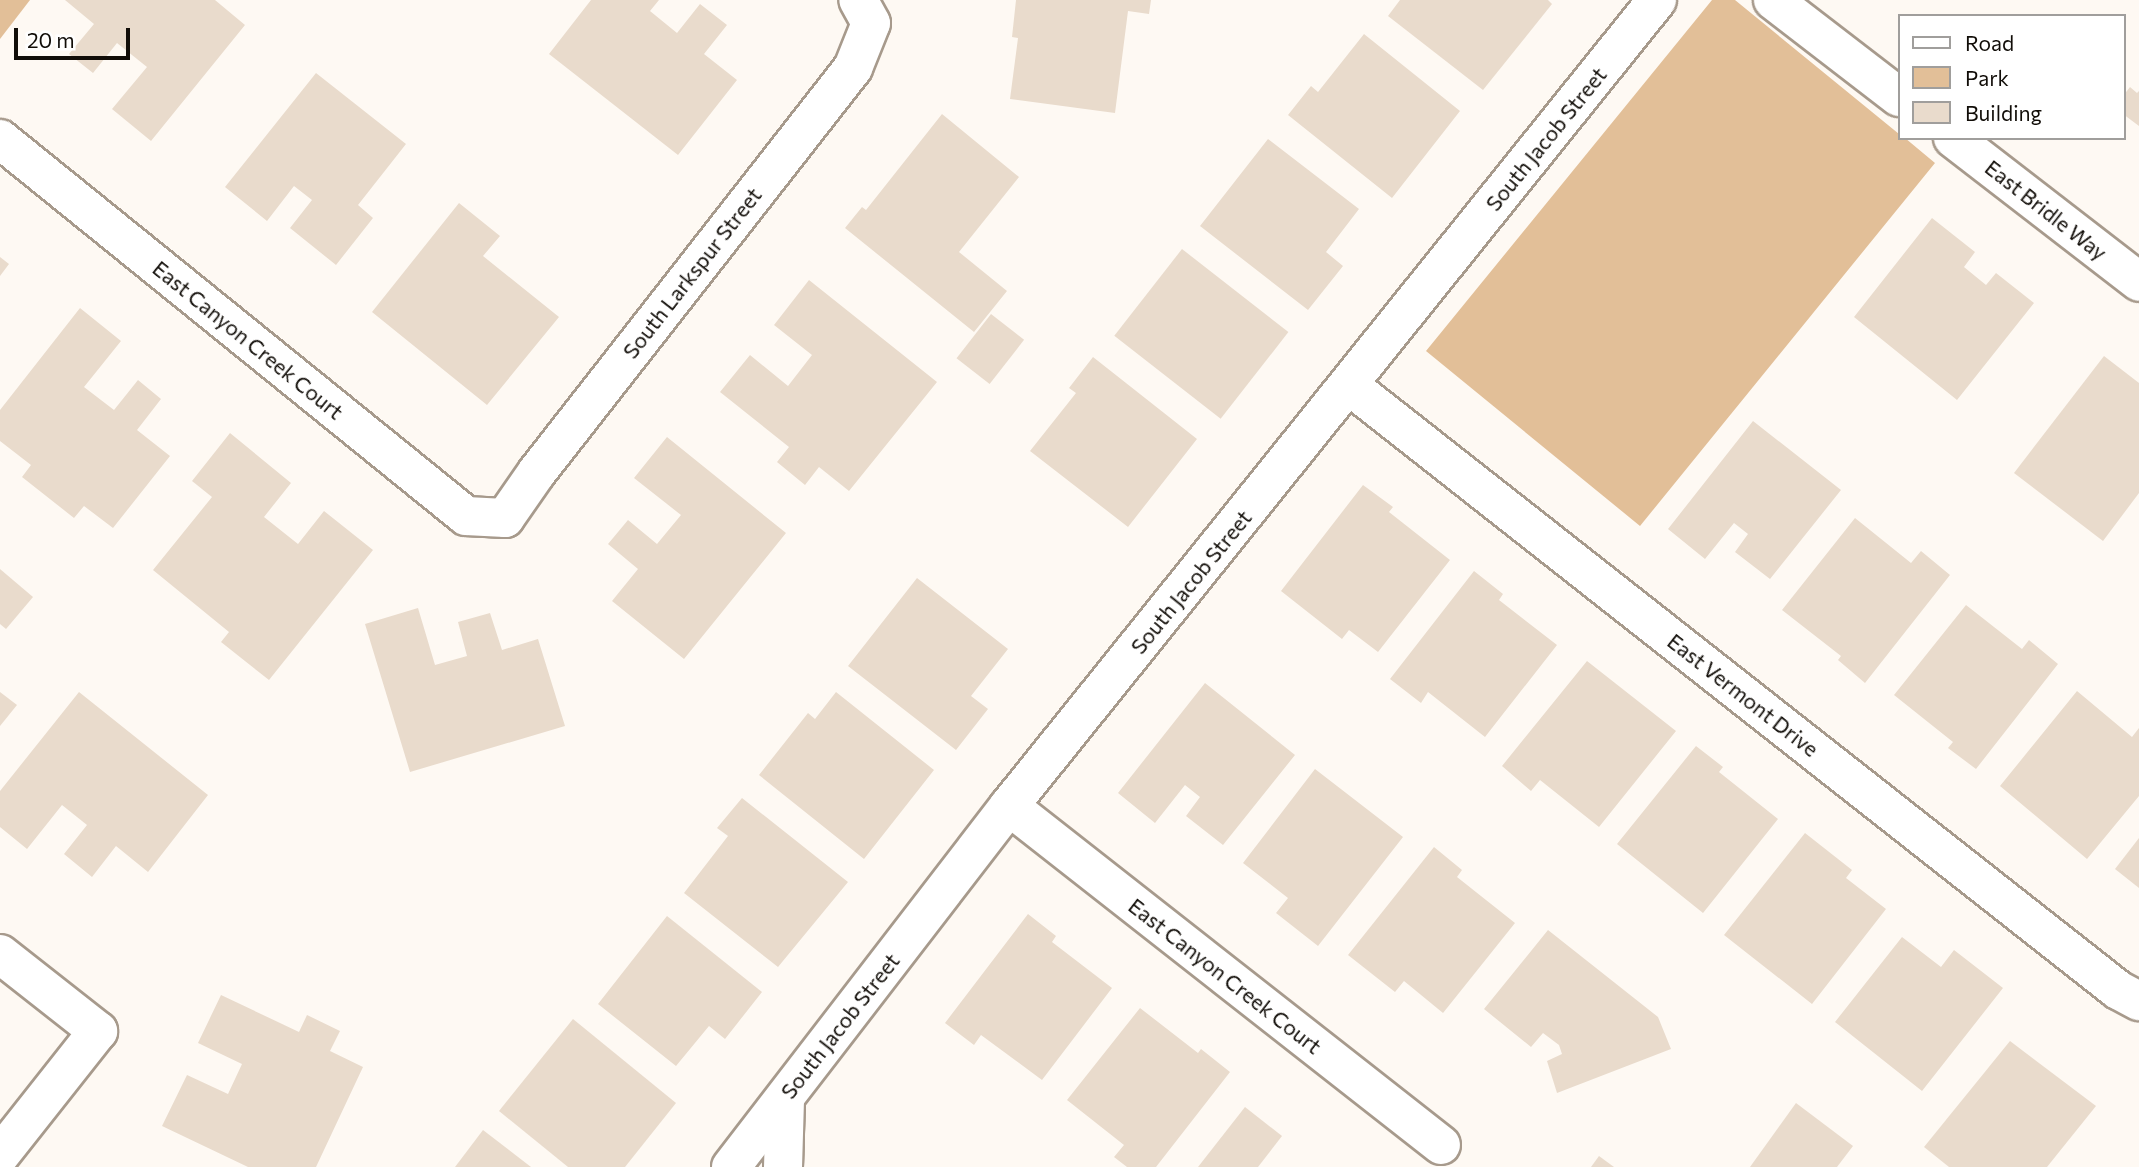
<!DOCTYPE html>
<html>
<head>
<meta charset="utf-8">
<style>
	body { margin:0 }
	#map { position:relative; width:2139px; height:1167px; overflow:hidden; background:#fef9f3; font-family:Commissioner,sans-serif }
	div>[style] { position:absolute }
	.green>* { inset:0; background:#e2bf98 }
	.building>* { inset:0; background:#e9dbcc; transform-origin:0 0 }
	.roads { filter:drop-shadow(2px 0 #a79a8c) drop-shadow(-2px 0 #a79a8c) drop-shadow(0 2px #a79a8c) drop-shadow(0 -2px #a79a8c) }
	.minor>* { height:38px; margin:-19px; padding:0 19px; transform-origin:19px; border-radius:19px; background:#fff }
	span { translate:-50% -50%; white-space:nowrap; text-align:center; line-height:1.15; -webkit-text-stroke:5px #fff; paint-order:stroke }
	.street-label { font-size:21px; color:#110d08 }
	.legend { position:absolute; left:1898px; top:14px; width:228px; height:126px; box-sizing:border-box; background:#fff; border:2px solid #a09e9c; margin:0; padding:9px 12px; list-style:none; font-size:21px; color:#110d08 }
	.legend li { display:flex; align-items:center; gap:14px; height:35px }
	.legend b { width:35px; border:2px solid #a09e9c }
	.scale { position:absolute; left:14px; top:28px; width:116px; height:32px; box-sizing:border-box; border:4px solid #110d08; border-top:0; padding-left:9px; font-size:21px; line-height:24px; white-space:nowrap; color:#110d08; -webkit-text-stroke:5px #fff; paint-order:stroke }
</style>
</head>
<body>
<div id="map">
	<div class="green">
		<div style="clip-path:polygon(0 0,30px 0,0 39px)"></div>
		<div style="clip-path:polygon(1712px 0,1735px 0,1899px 134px,1899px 138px,1905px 138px,1935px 163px,1640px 526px,1426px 351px)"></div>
	</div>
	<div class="building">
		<div style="clip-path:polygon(65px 0,215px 0,245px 25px,151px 141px,112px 109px,147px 67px,117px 43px,93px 73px,69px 54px,94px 24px)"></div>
		<div style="clip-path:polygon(591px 0,659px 0,650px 11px,677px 33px,700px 4px,727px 25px,704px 54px,737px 80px,678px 155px,549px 54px)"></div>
		<div style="clip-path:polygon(1016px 0,1151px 0,1149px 14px,1128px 11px,1115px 113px,1010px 99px,1018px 38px,1012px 37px)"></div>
		<div style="clip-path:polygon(1400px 0,1548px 0,1552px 4px,1483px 90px,1388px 16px)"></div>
		<div style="clip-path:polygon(1364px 34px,1460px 111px,1392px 198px,1288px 115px,1311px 86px,1318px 92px)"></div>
		<div style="clip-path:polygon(316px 73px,406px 144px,358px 205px,373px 218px,336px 265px,290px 228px,312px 200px,294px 186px,267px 221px,225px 187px)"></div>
		<div style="clip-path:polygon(2130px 87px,2137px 93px,2139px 91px,2139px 126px,2123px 114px,2123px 96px)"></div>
		<div style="clip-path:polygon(942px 114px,1019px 177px,959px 252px,1007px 291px,974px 332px,845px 228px,862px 207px,866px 210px)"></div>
		<div style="clip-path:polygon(1268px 139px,1359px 209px,1326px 252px,1343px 266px,1308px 310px,1200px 226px)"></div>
		<div style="clip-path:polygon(459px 203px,500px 236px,483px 256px,559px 317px,487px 405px,372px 312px)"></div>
		<div style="clip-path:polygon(1932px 218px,1975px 252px,1964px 267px,1986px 285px,1996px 273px,2034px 303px,1957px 400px,1854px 317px)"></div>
		<div style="left:1182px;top:249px;width:135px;height:110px;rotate:38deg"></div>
		<div style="clip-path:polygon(0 257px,9px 264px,0 276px)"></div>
		<div style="clip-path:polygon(809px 280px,937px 382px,849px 491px,819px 467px,805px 485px,777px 462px,789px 447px,720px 392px,750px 355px,788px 386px,812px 355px,774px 325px)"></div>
		<div style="clip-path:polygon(80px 308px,121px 341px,84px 387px,114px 410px,138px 380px,161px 399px,137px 430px,170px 456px,113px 528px,84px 506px,74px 518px,22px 477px,31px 465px,0 441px,0 410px)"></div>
		<div style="left:991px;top:314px;width:42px;height:56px;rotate:38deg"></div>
		<div style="clip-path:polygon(2104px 356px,2139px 383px,2139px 493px,2103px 541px,2014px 473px)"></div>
		<div style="clip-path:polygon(1093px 357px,1197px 439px,1128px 527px,1030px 451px,1076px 393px,1069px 388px)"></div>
		<div style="clip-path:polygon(1753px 421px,1841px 490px,1770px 579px,1735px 552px,1748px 534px,1734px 523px,1705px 559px,1668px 529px)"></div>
		<div style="clip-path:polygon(230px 433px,291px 483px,264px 517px,298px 544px,324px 511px,373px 550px,269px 680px,221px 642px,229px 632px,153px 570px,212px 497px,192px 481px)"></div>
		<div style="clip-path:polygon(667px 437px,786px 533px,684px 659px,612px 601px,638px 569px,608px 544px,628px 520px,657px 544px,681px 515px,634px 478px)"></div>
		<div style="clip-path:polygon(1363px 485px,1393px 507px,1389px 512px,1450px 560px,1378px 652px,1349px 630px,1342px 639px,1281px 591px)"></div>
		<div style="clip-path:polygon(1855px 518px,1911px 563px,1921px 551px,1950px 575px,1865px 683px,1838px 660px,1841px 656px,1782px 610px)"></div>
		<div style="clip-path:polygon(0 569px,33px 597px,6px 629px,0 624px)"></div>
		<div style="clip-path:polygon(1474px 571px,1503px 594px,1499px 600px,1557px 645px,1485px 737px,1428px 692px,1421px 703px,1390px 679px)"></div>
		<div style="clip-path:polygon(917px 578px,1008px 649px,971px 696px,988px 709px,956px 750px,848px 666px)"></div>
		<div style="clip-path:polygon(1966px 605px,2022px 649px,2029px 640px,2058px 664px,1976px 769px,1948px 748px,1953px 742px,1894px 695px)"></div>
		<div style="clip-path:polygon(418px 608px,435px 665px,467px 656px,458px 622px,490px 613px,502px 650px,538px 639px,565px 726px,410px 772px,365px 624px)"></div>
		<div style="clip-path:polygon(1587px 661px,1676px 731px,1599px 827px,1540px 780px,1531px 791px,1502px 766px)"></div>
		<div style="clip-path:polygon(1205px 683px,1295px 755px,1223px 845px,1186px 816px,1200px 797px,1185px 785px,1155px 823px,1118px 793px)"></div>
		<div style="clip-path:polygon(2077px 691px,2132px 737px,2139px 728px,2139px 796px,2087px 859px,2000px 786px)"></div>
		<div style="clip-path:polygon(0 692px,17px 705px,0 726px)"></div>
		<div style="clip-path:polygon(79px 692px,208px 795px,148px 872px,116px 846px,92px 877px,64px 854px,87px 825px,62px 805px,27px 849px,0 827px,0 791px)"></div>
		<div style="clip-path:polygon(836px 692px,934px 770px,864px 859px,759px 775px,808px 713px,815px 719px)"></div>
		<div style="clip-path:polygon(1696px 746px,1723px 767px,1719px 772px,1778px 819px,1703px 913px,1617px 844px)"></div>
		<div style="clip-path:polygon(1315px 769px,1403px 837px,1318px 946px,1276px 913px,1288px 898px,1243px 863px)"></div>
		<div style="clip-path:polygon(742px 798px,848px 882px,778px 967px,684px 893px,728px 836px,717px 828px)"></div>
		<div style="clip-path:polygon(1805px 833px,1852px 870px,1846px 878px,1886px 909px,1812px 1004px,1724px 935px)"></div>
		<div style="clip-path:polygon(2139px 838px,2139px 888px,2115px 869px)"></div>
		<div style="clip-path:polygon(1434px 847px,1462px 870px,1457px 877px,1515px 923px,1443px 1013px,1404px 981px,1395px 992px,1348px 955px)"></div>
		<div style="clip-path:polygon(1028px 914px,1056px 936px,1052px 942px,1112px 988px,1042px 1080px,981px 1035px,974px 1045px,945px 1023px)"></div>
		<div style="clip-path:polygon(667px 916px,762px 992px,725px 1039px,709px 1026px,676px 1066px,598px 1004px)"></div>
		<div style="clip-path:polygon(1548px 930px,1658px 1017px,1671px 1049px,1557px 1093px,1547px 1061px,1562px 1054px,1559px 1045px,1543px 1033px,1531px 1047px,1484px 1009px)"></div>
		<div style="clip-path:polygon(1902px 937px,1941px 967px,1954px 950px,2003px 988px,1922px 1091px,1835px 1022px)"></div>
		<div style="clip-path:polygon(221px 995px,299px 1032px,307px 1015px,340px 1031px,330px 1051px,363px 1067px,316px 1167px,248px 1167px,162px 1126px,187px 1075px,228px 1094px,242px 1064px,198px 1043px)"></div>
		<div style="clip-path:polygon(1140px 1008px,1198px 1053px,1201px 1049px,1230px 1072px,1156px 1167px,1127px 1167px,1114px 1157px,1124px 1145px,1067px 1100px)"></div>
		<div style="clip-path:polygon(573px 1019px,676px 1103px,625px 1167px,568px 1167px,499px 1111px)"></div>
		<div style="clip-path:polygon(2010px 1041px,2096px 1106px,2047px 1167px,1949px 1167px,1924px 1147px)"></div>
		<div style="clip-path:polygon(1796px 1103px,1853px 1146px,1837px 1167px,1750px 1167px)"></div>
		<div style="clip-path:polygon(1245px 1107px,1282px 1136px,1258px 1167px,1198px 1167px)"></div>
		<div style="clip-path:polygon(483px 1130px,531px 1167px,455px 1167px)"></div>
		<div style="clip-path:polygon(1599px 1156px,1614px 1167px,1591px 1167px)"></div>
	</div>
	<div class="roads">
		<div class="minor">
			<div style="left:1773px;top:0;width:159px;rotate:37.6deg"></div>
			<div style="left:1953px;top:138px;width:235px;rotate:37.7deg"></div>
			<div style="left:0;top:139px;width:599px;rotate:38.97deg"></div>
			<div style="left:466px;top:516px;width:39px;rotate:3deg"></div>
			<div style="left:505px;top:518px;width:56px;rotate:-55.2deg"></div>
			<div style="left:537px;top:472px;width:513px;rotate:-51.97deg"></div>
			<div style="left:853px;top:68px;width:48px;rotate:-68.2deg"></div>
			<div style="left:871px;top:23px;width:26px;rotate:-119deg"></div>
			<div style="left:1350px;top:386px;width:977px;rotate:38.18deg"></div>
			<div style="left:2118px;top:990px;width:24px;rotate:28deg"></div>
			<div style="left:1009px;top:806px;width:549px;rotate:38.12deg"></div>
			<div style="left:0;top:954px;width:125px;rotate:38.2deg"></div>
			<div style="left:98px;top:1031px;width:158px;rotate:128.3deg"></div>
			<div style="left:731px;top:1167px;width:456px;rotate:-52.4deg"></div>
			<div style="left:1009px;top:806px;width:1034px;rotate:-51.2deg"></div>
			<div style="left:783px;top:1167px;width:69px;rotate:-88.3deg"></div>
		</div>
	</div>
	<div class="street-label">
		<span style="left:1546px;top:139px;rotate:-51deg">South Jacob Street</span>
		<span style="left:2046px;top:210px;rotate:38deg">East Bridle Way</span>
		<span style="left:692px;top:273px;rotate:-52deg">South Larkspur Street</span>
		<span style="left:248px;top:340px;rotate:39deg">East Canyon Creek Court</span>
		<span style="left:1191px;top:582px;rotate:-51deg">South Jacob Street</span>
		<span style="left:1743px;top:695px;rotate:38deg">East Vermont Drive</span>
		<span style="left:1225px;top:976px;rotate:38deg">East Canyon Creek Court</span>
		<span style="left:840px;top:1026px;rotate:-52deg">South Jacob Street</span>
	</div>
	<ul class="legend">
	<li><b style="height:9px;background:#fff"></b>Road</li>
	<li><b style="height:19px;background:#e2bf98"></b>Park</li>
	<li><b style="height:19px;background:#e9dbcc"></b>Building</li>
	</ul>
	<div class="scale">20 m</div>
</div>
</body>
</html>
